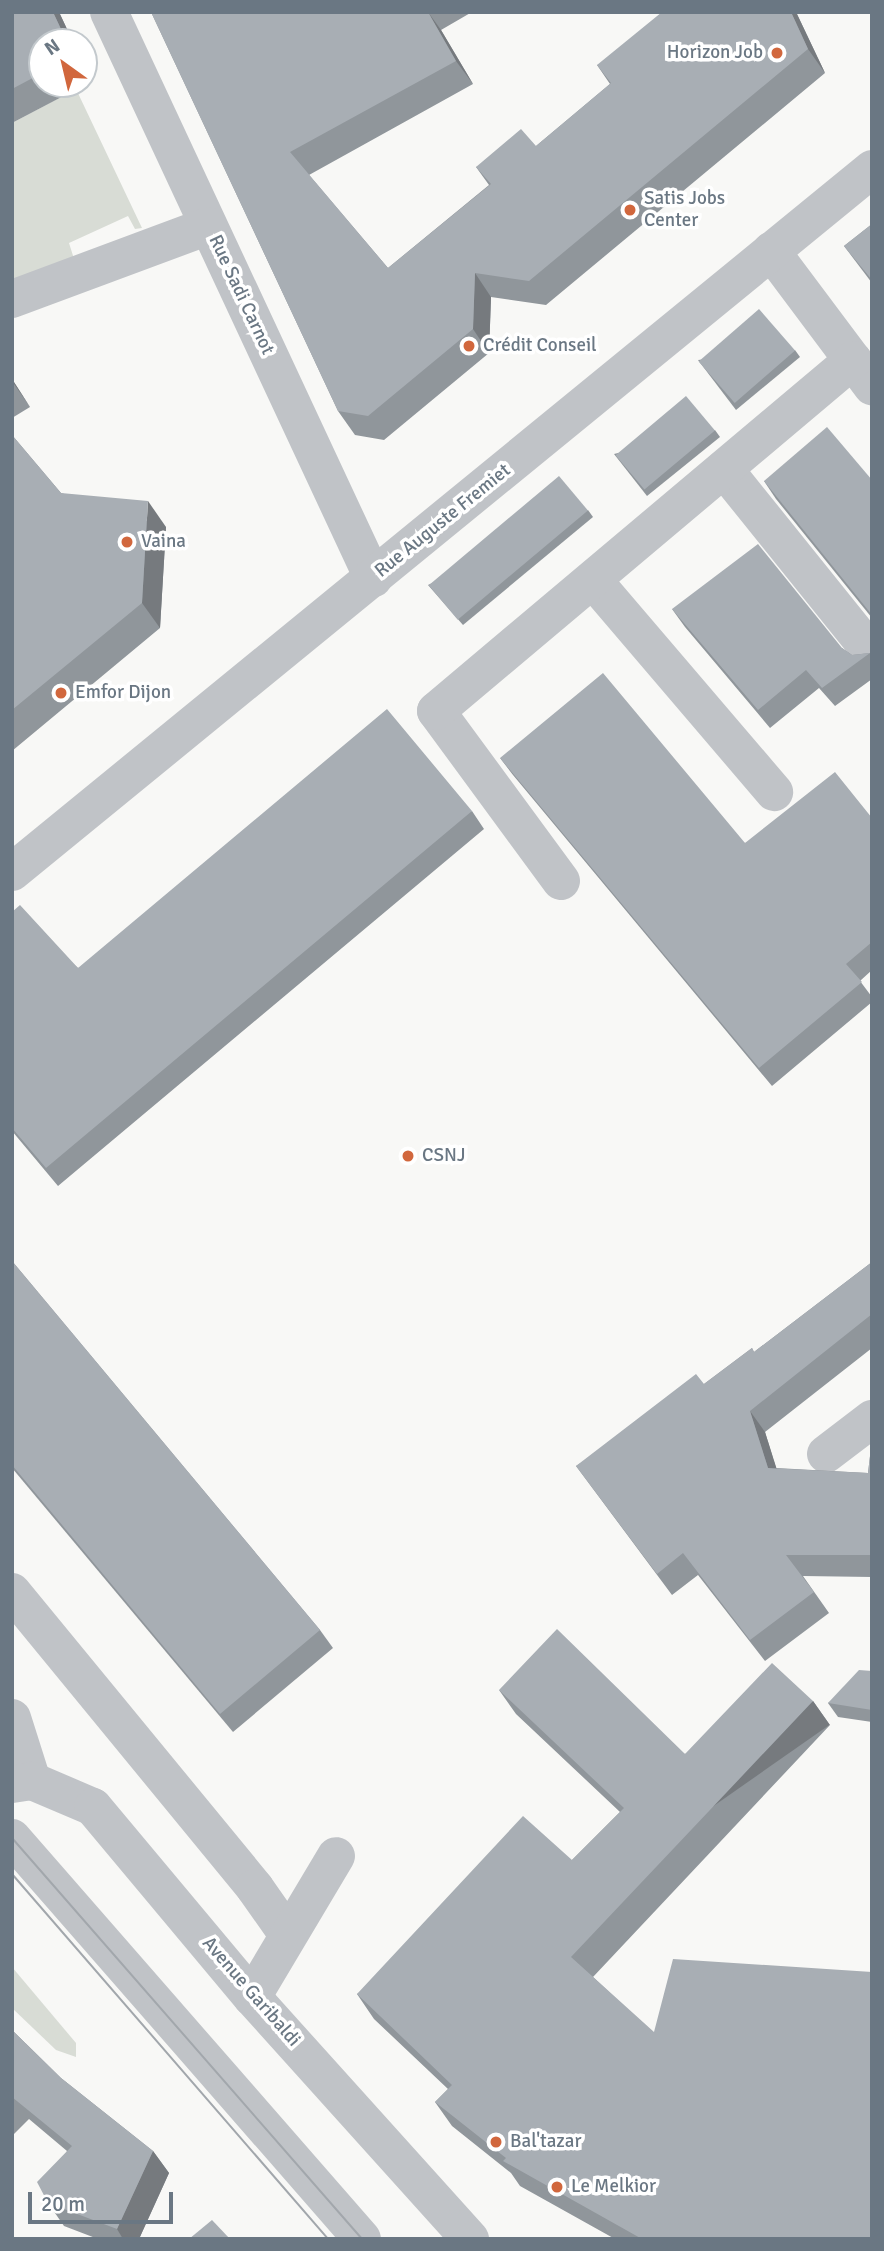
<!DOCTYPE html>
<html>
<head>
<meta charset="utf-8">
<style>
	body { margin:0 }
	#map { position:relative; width:884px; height:2251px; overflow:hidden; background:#f8f8f6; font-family:Signika,sans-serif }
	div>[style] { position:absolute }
	.green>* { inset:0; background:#d8dcd5 }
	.minor>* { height:38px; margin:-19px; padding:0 19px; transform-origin:19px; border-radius:19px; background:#c0c3c7 }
	.tram>* { height:2px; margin:-1px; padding:0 1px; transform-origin:1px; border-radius:1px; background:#a2a7ac }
	.wall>* { inset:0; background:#90969b }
	.shaded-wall>* { inset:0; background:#767a7e; transform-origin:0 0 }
	.building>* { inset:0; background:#a8aeb4; transform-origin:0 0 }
	.dots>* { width:19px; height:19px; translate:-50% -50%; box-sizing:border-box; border:4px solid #fff; border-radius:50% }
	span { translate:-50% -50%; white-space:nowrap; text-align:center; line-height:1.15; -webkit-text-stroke:7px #fff; paint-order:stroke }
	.poi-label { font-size:19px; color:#6a7783 }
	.right { translate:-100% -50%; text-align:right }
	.left { translate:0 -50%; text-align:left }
	.street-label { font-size:19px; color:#6a7783 }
	.frame { position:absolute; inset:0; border:14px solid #6a7783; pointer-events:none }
	.north { position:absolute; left:28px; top:28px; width:70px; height:70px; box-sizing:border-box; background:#fff; border:2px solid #c3c9cd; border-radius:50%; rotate:326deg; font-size:19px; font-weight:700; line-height:28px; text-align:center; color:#6a7783 }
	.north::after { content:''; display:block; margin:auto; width:24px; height:32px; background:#d1673d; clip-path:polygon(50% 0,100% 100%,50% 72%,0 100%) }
	.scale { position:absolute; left:28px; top:2192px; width:145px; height:32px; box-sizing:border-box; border:4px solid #6a7783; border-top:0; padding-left:9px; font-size:21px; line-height:24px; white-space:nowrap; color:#6a7783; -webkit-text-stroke:5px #fff; paint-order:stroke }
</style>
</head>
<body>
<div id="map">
	<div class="green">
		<div style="clip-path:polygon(76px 89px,142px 228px,135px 229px,128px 216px,69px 243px,75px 262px,12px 283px,12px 123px)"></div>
		<div style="clip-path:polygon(12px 1967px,76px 2043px,76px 2057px,56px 2050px,12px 2008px)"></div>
	</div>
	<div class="minor">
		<div style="left:109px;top:12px;width:625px;rotate:64.99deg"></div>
		<div style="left:771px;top:251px;width:169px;rotate:53.2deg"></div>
		<div style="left:12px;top:299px;width:209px;rotate:-20.4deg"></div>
		<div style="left:724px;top:469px;width:236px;rotate:51.2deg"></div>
		<div style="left:593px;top:580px;width:279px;rotate:49.5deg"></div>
		<div style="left:12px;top:872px;width:1111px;rotate:-39.26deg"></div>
		<div style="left:561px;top:881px;width:211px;rotate:-126.3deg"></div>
		<div style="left:436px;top:711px;width:545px;rotate:-40.09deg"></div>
		<div style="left:826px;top:1454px;width:58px;rotate:-37.3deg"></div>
		<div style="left:12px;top:1592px;width:383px;rotate:50.6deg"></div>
		<div style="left:255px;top:1888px;width:57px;rotate:54.9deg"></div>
		<div style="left:12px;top:1718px;width:66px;rotate:72.4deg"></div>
		<div style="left:12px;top:1784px;width:20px;rotate:-9deg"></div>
		<div style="left:32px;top:1781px;width:66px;rotate:23.1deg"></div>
		<div style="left:93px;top:1807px;width:248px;rotate:50.1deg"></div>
		<div style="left:252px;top:1997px;width:326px;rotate:48deg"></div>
		<div style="left:12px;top:1838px;width:532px;rotate:48.88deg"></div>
		<div style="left:252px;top:1997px;width:164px;rotate:-59.2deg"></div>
	</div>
	<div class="tram">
		<div style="left:12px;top:1838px;width:532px;rotate:48.88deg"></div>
		<div style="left:12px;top:1874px;width:483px;rotate:49.1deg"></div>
	</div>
	<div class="wall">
		<div style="clip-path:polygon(12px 12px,59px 12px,73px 42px,42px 42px,42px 84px,84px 84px,84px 65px,92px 81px,12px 123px)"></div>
		<div style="clip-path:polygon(151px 12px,472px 12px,441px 30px,473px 84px,309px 175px,388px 268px,489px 185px,476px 167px,536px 146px,610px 84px,597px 65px,796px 12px,825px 73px,546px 305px,491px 297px,489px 353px,384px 440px,355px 435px,338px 411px)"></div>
		<div style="clip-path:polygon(872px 224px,872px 283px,844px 246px)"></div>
		<div style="clip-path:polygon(795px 350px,800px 357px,736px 410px,698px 360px)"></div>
		<div style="clip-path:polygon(12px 379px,30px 407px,12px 418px)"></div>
		<div style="clip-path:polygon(715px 430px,720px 437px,647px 496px,614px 454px)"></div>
		<div style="clip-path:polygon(12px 435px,61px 493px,166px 527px,160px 628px,12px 751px)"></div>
		<div style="clip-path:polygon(872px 480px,872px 618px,776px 499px,764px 481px)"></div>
		<div style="clip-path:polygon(588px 510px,593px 517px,463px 625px,428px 585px)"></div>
		<div style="clip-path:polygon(672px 609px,842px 648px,852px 655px,870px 653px,872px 656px,872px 679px,835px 706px,819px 688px,770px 728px,685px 627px)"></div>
		<div style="clip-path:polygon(500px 758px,745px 843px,872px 818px,872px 970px,860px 981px,872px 997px,872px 1002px,772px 1086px,513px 775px)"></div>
		<div style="clip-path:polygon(472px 811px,484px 829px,58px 1186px,12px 1131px,12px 912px,78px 968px)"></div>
		<div style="clip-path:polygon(12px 1261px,320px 1630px,333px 1648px,233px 1732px,12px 1468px)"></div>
		<div style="clip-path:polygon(872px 1262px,872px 1348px,765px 1432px,776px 1468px,868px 1473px,872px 1439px,872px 1577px,803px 1576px,829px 1613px,765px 1661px,698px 1575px,672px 1595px,576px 1466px,704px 1384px,752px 1348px,754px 1352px)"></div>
		<div style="clip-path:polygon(872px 1671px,872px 1722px,838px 1717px,828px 1703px)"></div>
		<div style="clip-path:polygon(499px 1690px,685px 1754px,813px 1701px,830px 1725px,593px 1977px,872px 2239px,615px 2239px,520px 2186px,511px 2173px,452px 2126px,435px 2102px,448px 2089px,374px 2019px,357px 1994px,572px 1860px,620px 1812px,516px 1714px)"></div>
		<div style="clip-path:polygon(12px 2030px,61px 2078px,153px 2151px,169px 2173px,139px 2239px,98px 2239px,64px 2226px,48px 2203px,67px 2151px,29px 2119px,12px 2136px)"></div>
	</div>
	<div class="shaded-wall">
		<div style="clip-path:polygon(53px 12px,59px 12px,73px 42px,67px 42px)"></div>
		<div style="clip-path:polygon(428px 12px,441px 30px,473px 84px,456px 61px)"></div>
		<div style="clip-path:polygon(791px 12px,796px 12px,825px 73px,808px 49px)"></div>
		<div style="clip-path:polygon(84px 65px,92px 81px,84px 70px)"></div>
		<div style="clip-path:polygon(475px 273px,491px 297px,489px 353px,473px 329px)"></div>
		<div style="clip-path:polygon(12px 379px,30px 407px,12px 381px)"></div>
		<div style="clip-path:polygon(148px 501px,166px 527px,160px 628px,142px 603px)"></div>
		<div style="clip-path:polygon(750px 1411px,765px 1432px,783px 1489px,768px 1468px)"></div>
		<div style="left:813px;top:1701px;width:29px;height:352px;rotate:55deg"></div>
		<div style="clip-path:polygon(153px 2151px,169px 2173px,139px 2239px,123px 2239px,117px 2229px)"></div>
	</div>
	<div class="building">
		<div style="clip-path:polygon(12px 12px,53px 12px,67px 42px,42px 42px,42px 73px,12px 89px)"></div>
		<div style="clip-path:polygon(151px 12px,428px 12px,456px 61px,290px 152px,388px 268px,491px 184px,476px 167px,521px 129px,536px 146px,611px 83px,597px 65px,662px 12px,791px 12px,808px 49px,529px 281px,475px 273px,473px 329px,368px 416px,338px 411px)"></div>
		<div style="clip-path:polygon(872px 224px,872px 280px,844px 246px)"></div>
		<div style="left:759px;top:309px;width:55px;height:80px;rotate:49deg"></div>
		<div style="left:686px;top:396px;width:45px;height:92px;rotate:50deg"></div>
		<div style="clip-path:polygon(827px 427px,872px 480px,872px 615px,764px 481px)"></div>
		<div style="clip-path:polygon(12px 435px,61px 493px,148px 501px,142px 603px,12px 710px)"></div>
		<div style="left:559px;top:476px;width:45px;height:170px;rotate:50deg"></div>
		<div style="clip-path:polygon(758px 544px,842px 648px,852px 655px,870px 653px,822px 688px,806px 670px,758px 710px,672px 609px)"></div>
		<div style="clip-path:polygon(603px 673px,745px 843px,835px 772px,872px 818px,872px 942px,846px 964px,862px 982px,759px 1068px,500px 758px)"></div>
		<div style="clip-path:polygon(387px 709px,472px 811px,46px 1168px,12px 1128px,12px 912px,20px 905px,78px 968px)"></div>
		<div style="clip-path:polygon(12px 1261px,320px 1630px,220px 1714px,12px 1465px)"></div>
		<div style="clip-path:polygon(872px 1262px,872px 1314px,750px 1411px,768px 1468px,868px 1473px,872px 1439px,872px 1555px,786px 1555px,814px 1592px,750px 1640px,683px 1553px,657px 1574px,576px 1466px,696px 1374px,704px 1384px,752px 1348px,754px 1352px)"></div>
		<div style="clip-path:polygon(557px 1629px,685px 1754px,772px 1663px,813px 1701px,571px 1957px,654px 2032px,673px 1959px,872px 1972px,872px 2239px,642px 2239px,503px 2161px,506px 2158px,435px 2102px,452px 2085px,357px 1994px,523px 1816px,572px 1860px,624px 1808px,499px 1690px)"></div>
		<div style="clip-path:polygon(859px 1670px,872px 1671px,872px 1710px,828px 1703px)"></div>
		<div style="clip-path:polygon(12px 2030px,61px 2078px,153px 2151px,117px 2229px,48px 2203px,37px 2182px,72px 2146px,12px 2097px)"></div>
		<div style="clip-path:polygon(212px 2220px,230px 2239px,189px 2239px)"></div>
	</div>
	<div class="dots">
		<div style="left:777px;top:53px;background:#d1673d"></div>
		<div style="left:630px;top:210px;background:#d1673d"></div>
		<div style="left:469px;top:346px;background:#d1673d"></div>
		<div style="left:127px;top:542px;background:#d1673d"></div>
		<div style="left:61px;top:693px;background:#d1673d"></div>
		<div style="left:408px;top:1156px;background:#d1673d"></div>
		<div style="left:496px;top:2142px;background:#d1673d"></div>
		<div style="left:557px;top:2187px;background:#d1673d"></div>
	</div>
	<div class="poi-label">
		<span class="right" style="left:763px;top:53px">Horizon Job</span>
		<span class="left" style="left:644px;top:210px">Satis Jobs<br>Center</span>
		<span class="left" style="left:483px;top:346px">Crédit Conseil</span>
		<span class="left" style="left:141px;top:542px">Vaina</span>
		<span class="left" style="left:75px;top:693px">Emfor Dijon</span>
		<span class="left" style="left:422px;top:1156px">CSNJ</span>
		<span class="left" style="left:510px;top:2142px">Bal'tazar</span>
		<span class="left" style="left:571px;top:2187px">Le Melkior</span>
	</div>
	<div class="street-label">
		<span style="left:241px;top:295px;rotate:65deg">Rue Sadi Carnot</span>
		<span style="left:443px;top:521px;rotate:-39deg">Rue Auguste Fremiet</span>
		<span style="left:251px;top:1992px;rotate:49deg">Avenue Garibaldi</span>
	</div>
	<div class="frame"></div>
	<div class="north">N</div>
	<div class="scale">20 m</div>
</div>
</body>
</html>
